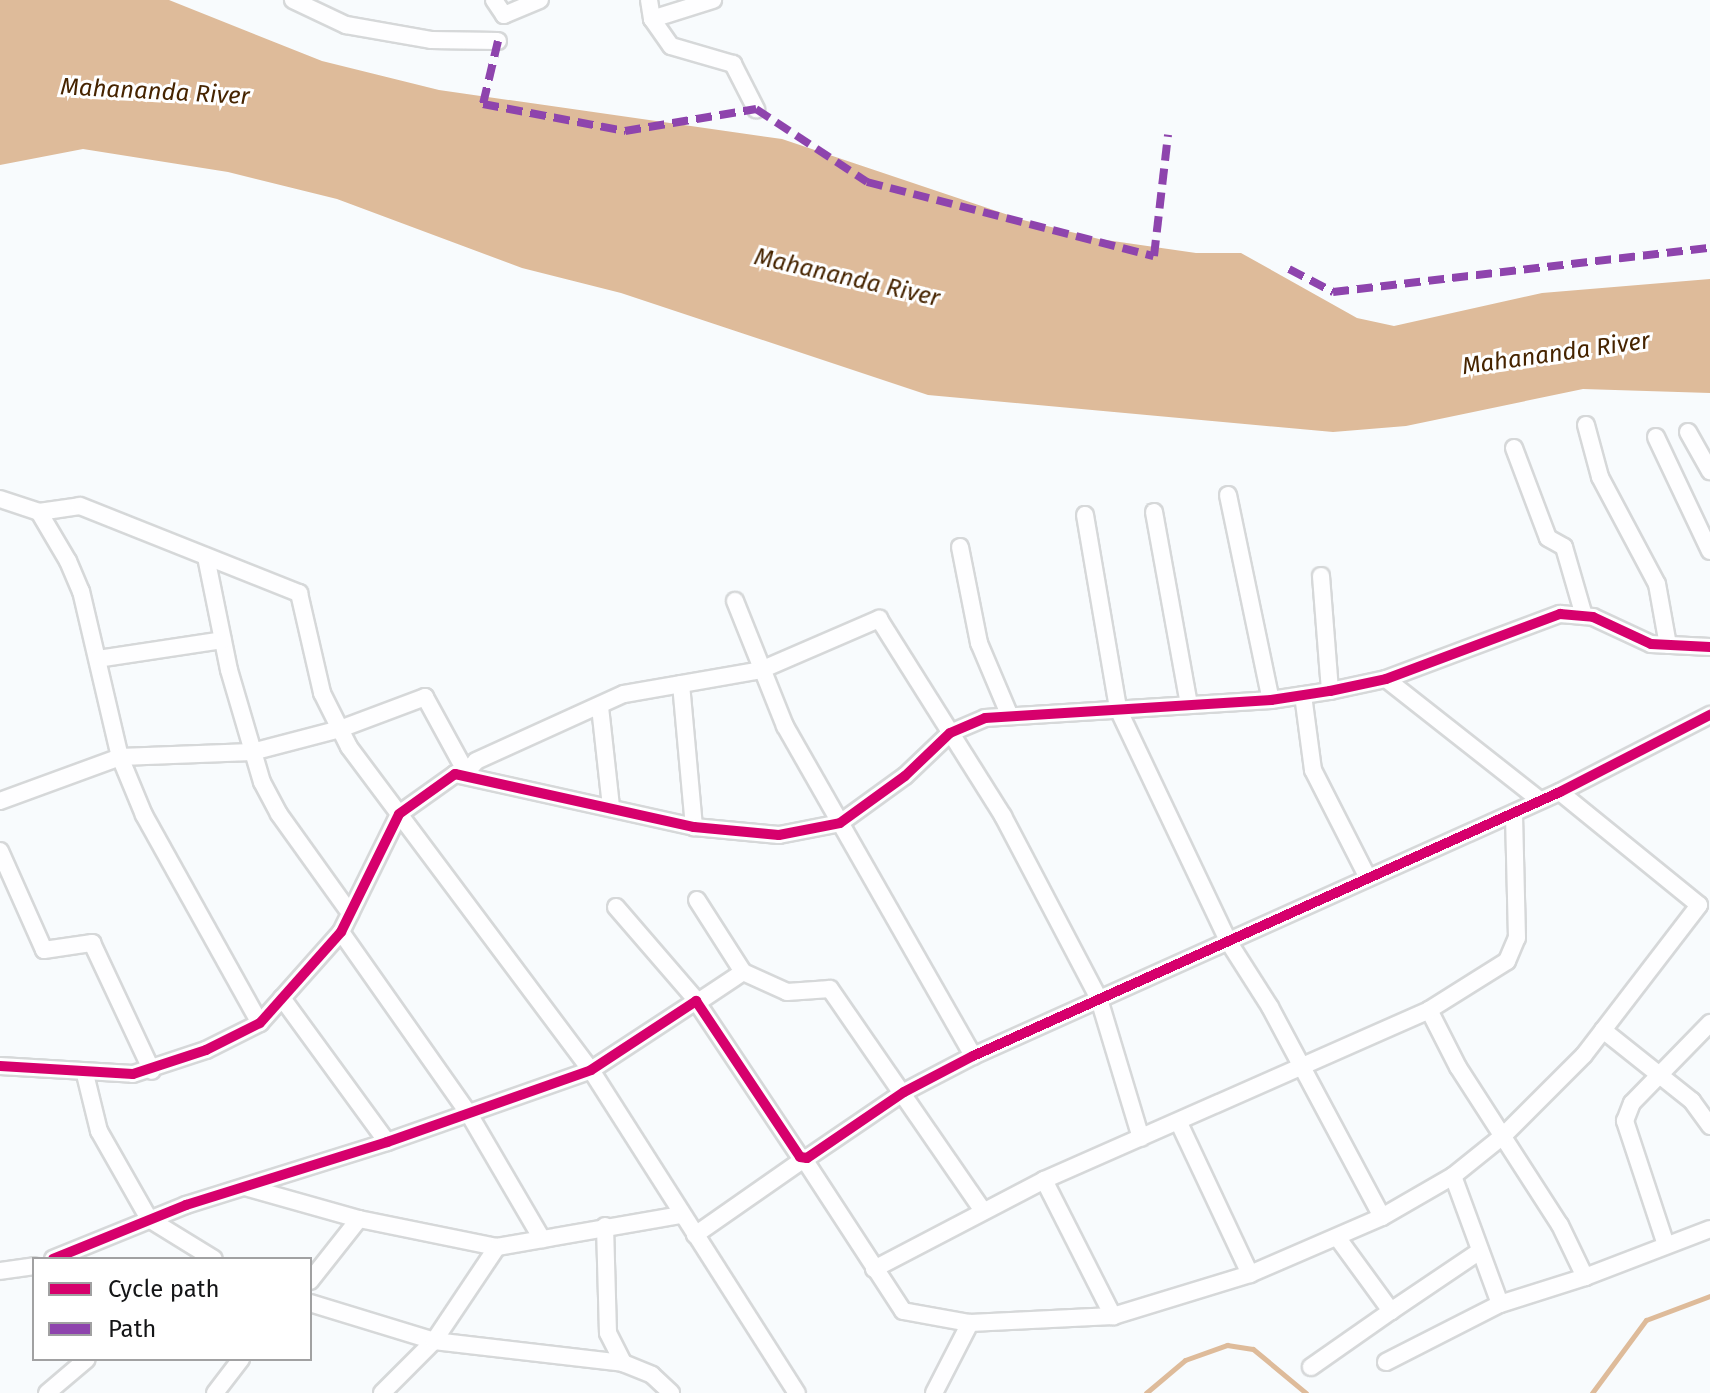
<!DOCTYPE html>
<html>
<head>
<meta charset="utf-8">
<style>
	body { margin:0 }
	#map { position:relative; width:1710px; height:1393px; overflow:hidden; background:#f8fbfd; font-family:"Fira Sans",sans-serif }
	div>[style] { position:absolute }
	.water>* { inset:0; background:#debb9a }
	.stream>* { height:5px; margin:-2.5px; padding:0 2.5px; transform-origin:2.5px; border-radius:2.5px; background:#debb9a }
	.roads { filter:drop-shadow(2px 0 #d6d8d9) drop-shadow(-2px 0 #d6d8d9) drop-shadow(0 2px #d6d8d9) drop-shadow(0 -2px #d6d8d9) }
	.minor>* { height:16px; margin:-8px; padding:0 8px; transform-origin:8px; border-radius:8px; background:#fefeff }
	.quiet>* { height:8px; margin-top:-4px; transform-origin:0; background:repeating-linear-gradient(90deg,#8e44ad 0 16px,transparent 0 24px) }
	.cycleway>* { height:10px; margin:-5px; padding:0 5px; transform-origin:5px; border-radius:5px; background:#d6006c }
	span { translate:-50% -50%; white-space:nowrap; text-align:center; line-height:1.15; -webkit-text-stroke:6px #fff; paint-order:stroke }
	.water-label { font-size:24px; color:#462400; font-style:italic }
	.legend { position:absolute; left:32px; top:1257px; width:280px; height:104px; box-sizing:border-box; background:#fff; border:2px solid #a1a1a2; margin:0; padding:10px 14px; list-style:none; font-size:24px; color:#141517 }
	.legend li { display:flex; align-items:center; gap:16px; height:40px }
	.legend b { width:40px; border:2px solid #a1a1a2 }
</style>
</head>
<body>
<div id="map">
	<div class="water">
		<div style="clip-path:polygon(0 0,169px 0,322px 61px,439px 90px,782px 139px,1023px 220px,1099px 239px,1196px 253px,1241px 253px,1357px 318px,1394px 326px,1542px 293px,1710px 279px,1710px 393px,1583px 389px,1406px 426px,1333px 432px,928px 395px,621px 293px,522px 268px,337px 199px,228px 172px,83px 149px,0 165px)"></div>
	</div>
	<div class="stream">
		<div style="left:1146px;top:1393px;width:51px;rotate:-40.2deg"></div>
		<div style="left:1185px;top:1360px;width:45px;rotate:-19.7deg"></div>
		<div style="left:1227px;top:1345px;width:26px;rotate:9deg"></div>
		<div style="left:1253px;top:1349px;width:69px;rotate:39.7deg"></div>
		<div style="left:1592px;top:1393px;width:91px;rotate:-53.5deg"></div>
		<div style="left:1646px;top:1320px;width:68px;rotate:-20.6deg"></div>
	</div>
	<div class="roads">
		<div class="minor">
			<div style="left:293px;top:0;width:59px;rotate:25.3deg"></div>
			<div style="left:346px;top:25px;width:86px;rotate:10deg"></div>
			<div style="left:431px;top:40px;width:67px;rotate:0.9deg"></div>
			<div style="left:494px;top:0;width:18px;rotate:56deg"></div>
			<div style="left:504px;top:15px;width:39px;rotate:-23deg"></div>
			<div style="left:649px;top:0;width:19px;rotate:81deg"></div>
			<div style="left:652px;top:19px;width:33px;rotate:55deg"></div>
			<div style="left:671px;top:46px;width:65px;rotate:16.2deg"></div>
			<div style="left:733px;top:64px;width:51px;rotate:62.9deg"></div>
			<div style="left:652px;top:19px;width:64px;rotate:-17.3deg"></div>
			<div style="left:1586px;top:425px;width:54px;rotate:74.9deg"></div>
			<div style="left:1600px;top:477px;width:121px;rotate:62deg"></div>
			<div style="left:1657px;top:584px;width:62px;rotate:79.8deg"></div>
			<div style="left:1688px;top:432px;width:45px;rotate:60.6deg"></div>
			<div style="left:1656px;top:437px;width:126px;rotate:64.7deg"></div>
			<div style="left:1514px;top:448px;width:96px;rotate:69.3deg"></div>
			<div style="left:1548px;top:538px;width:18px;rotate:29deg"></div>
			<div style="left:1564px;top:547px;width:72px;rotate:73.8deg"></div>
			<div style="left:1228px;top:495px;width:209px;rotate:78.2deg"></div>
			<div style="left:0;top:499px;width:41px;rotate:18.4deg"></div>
			<div style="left:39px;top:512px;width:57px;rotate:59.4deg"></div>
			<div style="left:68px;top:561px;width:33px;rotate:67deg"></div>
			<div style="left:81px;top:591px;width:171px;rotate:76.8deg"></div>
			<div style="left:120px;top:757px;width:63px;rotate:67.5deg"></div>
			<div style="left:144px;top:815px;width:238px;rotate:60.9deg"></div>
			<div style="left:39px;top:512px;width:41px;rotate:-8.3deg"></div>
			<div style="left:80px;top:506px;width:236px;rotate:21.7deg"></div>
			<div style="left:299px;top:593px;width:103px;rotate:77deg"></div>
			<div style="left:322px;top:693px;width:60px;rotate:63.4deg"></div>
			<div style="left:349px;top:747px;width:404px;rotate:53.2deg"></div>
			<div style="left:591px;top:1070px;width:383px;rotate:57.5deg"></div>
			<div style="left:1154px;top:512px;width:196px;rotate:79.7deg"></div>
			<div style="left:1085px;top:515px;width:197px;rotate:80.3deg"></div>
			<div style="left:1118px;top:709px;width:257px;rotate:64.6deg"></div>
			<div style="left:1228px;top:941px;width:78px;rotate:57.5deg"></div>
			<div style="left:1270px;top:1007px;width:238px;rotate:61.9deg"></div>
			<div style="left:960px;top:547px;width:98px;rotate:78.8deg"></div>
			<div style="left:979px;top:643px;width:77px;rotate:67.1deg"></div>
			<div style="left:206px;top:557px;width:115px;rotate:78.5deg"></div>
			<div style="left:229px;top:670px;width:117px;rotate:73.6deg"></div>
			<div style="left:262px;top:782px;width:36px;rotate:62deg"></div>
			<div style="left:279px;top:814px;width:122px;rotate:54.4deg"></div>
			<div style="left:1321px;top:576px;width:115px;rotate:85.5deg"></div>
			<div style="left:735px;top:601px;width:135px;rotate:68.2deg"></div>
			<div style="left:785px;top:726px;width:380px;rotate:60.3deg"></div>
			<div style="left:98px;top:659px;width:126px;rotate:-8.6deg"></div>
			<div style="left:1386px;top:679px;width:196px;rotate:38.2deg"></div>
			<div style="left:681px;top:684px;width:144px;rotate:84.8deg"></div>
			<div style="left:1303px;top:695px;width:76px;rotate:82.4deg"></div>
			<div style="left:1313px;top:770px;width:121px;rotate:63deg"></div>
			<div style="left:600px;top:707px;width:101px;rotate:83.7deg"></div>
			<div style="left:464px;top:775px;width:18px;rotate:-49deg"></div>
			<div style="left:476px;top:761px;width:162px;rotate:-24.4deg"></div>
			<div style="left:624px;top:694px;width:139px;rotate:-9.9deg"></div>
			<div style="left:761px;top:670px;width:129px;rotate:-23.4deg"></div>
			<div style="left:879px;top:619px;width:233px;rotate:57.8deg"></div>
			<div style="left:1003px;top:816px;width:207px;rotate:62.3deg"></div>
			<div style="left:1099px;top:999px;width:145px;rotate:73.2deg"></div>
			<div style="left:0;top:801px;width:128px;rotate:-20.1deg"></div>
			<div style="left:120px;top:757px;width:132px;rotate:-2.2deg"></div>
			<div style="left:252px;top:752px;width:91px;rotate:-14.6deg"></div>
			<div style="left:340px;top:729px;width:91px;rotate:-20.6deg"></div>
			<div style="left:425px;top:697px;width:85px;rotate:61.3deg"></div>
			<div style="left:0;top:851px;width:108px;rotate:66deg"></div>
			<div style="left:44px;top:950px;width:49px;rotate:-8.3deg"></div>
			<div style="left:92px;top:943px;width:141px;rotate:64.9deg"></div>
			<div style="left:697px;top:900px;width:85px;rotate:57.4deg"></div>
			<div style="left:616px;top:907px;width:125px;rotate:49.2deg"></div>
			<div style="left:698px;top:1002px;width:54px;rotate:-33.7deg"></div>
			<div style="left:743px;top:972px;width:48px;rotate:24.4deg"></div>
			<div style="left:787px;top:992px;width:43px;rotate:-4deg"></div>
			<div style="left:830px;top:989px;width:267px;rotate:55.4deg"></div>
			<div style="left:341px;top:932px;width:223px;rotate:54.9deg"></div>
			<div style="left:469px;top:1114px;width:145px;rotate:59.7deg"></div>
			<div style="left:282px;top:998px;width:178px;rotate:53.9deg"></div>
			<div style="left:1429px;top:1010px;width:64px;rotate:63deg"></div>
			<div style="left:1458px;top:1067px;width:188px;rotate:57.2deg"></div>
			<div style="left:1560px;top:1225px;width:58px;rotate:64.3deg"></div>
			<div style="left:1585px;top:1277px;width:134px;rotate:-21deg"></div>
			<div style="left:1603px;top:1030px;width:114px;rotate:38.6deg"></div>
			<div style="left:1692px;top:1101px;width:31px;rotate:54deg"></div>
			<div style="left:0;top:1066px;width:133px;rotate:3.4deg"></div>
			<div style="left:133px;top:1074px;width:77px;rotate:-18.2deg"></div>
			<div style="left:206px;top:1050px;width:60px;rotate:-26.6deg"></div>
			<div style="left:260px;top:1023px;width:122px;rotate:-48.3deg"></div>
			<div style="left:341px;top:932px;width:131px;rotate:-63.8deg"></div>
			<div style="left:399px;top:814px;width:69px;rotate:-35.5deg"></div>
			<div style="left:455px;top:774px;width:245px;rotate:12.5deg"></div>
			<div style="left:694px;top:827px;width:85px;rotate:5.4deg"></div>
			<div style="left:779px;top:835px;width:62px;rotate:-11.1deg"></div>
			<div style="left:840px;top:823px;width:80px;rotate:-35.9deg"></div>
			<div style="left:905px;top:776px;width:62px;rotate:-43.7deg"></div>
			<div style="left:950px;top:733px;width:38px;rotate:-23deg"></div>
			<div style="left:985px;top:718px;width:287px;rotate:-3.6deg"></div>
			<div style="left:1271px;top:700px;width:60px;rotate:-8.7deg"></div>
			<div style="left:1330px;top:691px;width:57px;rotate:-12.1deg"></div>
			<div style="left:1386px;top:679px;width:186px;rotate:-20.5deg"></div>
			<div style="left:1560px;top:614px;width:33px;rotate:5deg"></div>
			<div style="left:1593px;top:617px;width:64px;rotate:25deg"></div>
			<div style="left:1651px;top:644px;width:59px;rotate:2.9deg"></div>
			<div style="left:85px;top:1074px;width:59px;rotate:76.2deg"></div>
			<div style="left:99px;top:1131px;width:101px;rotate:60.4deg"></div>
			<div style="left:149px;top:1219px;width:76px;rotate:31.6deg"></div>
			<div style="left:1179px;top:1123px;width:167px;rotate:64.8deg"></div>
			<div style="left:1453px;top:1176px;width:136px;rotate:69.8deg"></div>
			<div style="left:1044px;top:1180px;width:153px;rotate:63.1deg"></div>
			<div style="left:245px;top:1187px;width:118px;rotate:15.7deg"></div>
			<div style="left:359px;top:1219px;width:141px;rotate:11.5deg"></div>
			<div style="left:497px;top:1247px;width:187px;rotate:-9.9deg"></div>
			<div style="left:605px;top:1226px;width:107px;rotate:88.4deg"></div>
			<div style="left:608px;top:1333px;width:34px;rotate:63deg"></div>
			<div style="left:695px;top:1235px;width:133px;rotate:-34.9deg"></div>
			<div style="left:804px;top:1159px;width:181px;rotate:56.9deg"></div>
			<div style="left:903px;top:1311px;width:68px;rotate:10.2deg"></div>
			<div style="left:1337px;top:1237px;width:92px;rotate:53.9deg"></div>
			<div style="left:1391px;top:1311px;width:107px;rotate:-34deg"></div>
			<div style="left:1666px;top:1245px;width:131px;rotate:-108.3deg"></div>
			<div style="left:1625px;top:1121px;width:19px;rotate:-69deg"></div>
			<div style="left:1632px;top:1103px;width:112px;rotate:-45.7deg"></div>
			<div style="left:53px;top:1259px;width:144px;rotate:-22.1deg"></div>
			<div style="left:186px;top:1205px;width:211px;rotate:-17.4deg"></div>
			<div style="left:387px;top:1142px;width:216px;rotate:-19.4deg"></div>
			<div style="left:591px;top:1070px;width:126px;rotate:-33.3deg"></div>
			<div style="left:696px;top:1001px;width:187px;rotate:56.3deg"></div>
			<div style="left:800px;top:1157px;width:7px;rotate:8deg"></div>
			<div style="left:807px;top:1158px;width:117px;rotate:-34.2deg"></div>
			<div style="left:904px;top:1092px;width:78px;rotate:-27.6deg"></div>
			<div style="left:973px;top:1056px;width:644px;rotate:-24.22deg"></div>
			<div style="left:1560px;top:792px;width:169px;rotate:-27.2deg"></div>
			<div style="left:874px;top:1269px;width:192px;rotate:-27.6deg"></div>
			<div style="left:1044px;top:1180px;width:421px;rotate:-23.8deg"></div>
			<div style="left:1429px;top:1010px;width:92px;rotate:-32.1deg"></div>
			<div style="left:1507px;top:961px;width:25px;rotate:-67deg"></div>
			<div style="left:1517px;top:938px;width:125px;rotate:-91.4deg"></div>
			<div style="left:0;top:1271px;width:34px;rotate:-8deg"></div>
			<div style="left:310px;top:1281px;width:79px;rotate:-51.7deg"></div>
			<div style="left:310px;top:1303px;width:130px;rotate:17deg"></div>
			<div style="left:434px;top:1341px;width:190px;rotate:6.6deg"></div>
			<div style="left:623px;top:1363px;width:31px;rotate:22deg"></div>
			<div style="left:652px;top:1375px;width:26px;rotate:43deg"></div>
			<div style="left:1386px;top:1362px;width:128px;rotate:-27deg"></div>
			<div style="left:1500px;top:1304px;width:89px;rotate:-17.6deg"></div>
			<div style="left:1311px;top:1367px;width:98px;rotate:-35deg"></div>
			<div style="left:47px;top:1393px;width:52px;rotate:-40.4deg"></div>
			<div style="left:215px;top:1393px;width:43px;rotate:-52.6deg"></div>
			<div style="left:382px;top:1393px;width:74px;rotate:-45deg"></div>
			<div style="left:434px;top:1341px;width:113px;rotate:-56.2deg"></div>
			<div style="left:934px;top:1393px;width:79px;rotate:-62.8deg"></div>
			<div style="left:970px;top:1323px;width:143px;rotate:-2.8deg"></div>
			<div style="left:1113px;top:1316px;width:143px;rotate:-17deg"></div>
			<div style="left:1250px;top:1274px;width:144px;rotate:-23.4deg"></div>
			<div style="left:1382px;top:1217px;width:82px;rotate:-30deg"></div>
			<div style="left:1453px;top:1176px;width:65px;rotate:-38.8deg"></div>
			<div style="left:1504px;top:1135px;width:113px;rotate:-45deg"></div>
			<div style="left:1584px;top:1055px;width:189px;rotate:-52.5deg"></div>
			<div style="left:1699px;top:905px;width:179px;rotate:-140.9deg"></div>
		</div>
	</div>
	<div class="quiet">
		<div style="left:498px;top:41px;width:65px;rotate:103.4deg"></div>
		<div style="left:483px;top:104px;width:145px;rotate:10.8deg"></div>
		<div style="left:625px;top:131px;width:133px;rotate:-9.5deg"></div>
		<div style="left:756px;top:109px;width:133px;rotate:33.3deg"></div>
		<div style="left:867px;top:182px;width:296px;rotate:14.5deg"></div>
		<div style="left:1154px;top:256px;width:122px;rotate:-83.4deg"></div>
		<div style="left:1289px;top:269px;width:50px;rotate:27.6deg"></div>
		<div style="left:1333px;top:292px;width:380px;rotate:-6.7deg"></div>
	</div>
	<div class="cycleway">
		<div style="left:0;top:1066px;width:133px;rotate:3.4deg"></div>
		<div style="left:133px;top:1074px;width:77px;rotate:-18.2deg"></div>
		<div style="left:206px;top:1050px;width:60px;rotate:-26.6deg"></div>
		<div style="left:260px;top:1023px;width:122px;rotate:-48.3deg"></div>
		<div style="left:341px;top:932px;width:131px;rotate:-63.8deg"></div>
		<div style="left:399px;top:814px;width:69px;rotate:-35.5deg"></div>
		<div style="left:455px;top:774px;width:245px;rotate:12.5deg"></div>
		<div style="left:694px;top:827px;width:85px;rotate:5.4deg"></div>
		<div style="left:779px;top:835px;width:62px;rotate:-11.1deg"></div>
		<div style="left:840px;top:823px;width:80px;rotate:-35.9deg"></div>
		<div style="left:905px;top:776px;width:62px;rotate:-43.7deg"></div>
		<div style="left:950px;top:733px;width:38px;rotate:-23deg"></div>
		<div style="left:985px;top:718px;width:287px;rotate:-3.6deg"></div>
		<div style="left:1271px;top:700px;width:60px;rotate:-8.7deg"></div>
		<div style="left:1330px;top:691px;width:57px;rotate:-12.1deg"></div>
		<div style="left:1386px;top:679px;width:186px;rotate:-20.5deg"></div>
		<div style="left:1560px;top:614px;width:33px;rotate:5deg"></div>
		<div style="left:1593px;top:617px;width:64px;rotate:25deg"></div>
		<div style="left:1651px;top:644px;width:59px;rotate:2.9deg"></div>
		<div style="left:53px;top:1259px;width:144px;rotate:-22.1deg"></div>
		<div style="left:186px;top:1205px;width:211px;rotate:-17.4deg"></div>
		<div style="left:387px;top:1142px;width:216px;rotate:-19.4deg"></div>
		<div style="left:591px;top:1070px;width:126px;rotate:-33.3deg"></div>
		<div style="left:696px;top:1001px;width:187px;rotate:56.3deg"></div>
		<div style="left:800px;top:1157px;width:7px;rotate:8deg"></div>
		<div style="left:807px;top:1158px;width:117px;rotate:-34.2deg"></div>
		<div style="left:904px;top:1092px;width:78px;rotate:-27.6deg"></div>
		<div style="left:973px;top:1056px;width:644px;rotate:-24.22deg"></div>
		<div style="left:1560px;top:792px;width:169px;rotate:-27.2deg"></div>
	</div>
	<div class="water-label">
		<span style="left:155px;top:92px;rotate:3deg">Mahananda River</span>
		<span style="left:847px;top:278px;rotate:13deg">Mahananda River</span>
		<span style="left:1556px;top:354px;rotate:-8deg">Mahananda River</span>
	</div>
	<ul class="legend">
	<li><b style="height:10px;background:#d6006c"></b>Cycle path</li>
	<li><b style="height:10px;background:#8e44ad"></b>Path</li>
	</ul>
</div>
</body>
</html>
